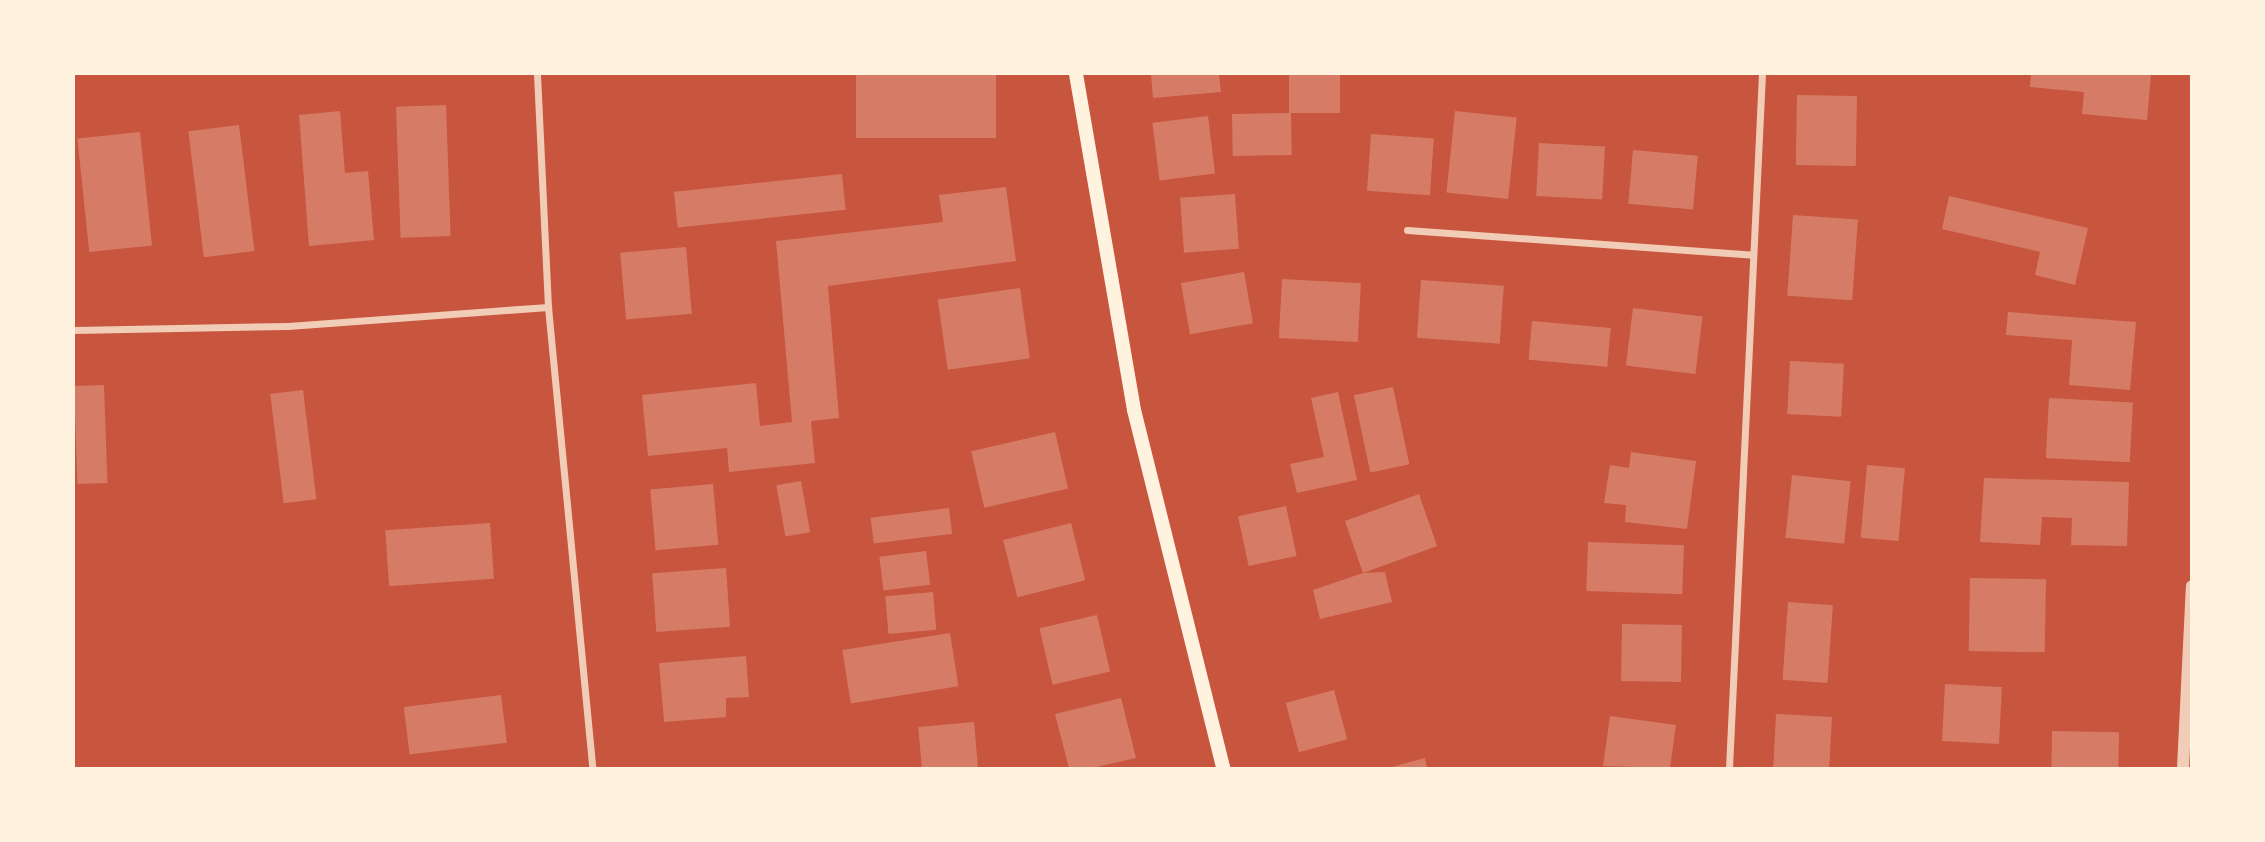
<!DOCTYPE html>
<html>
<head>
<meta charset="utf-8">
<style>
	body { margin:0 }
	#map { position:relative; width:2265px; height:842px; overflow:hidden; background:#c8553d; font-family:Roboto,sans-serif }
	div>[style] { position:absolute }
	.building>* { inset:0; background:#d67c66; transform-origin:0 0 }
	.minor>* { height:7px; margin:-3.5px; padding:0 3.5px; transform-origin:3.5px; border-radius:3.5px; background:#f1ccb7 }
	.tertiary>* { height:12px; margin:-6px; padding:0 6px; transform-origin:6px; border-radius:6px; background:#f1ccb7 }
	.secondary>* { height:14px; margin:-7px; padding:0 7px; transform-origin:7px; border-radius:7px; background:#fff3e0 }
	span { translate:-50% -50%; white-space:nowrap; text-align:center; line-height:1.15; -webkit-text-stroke:6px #fff3e0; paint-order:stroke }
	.frame { position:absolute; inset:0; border:75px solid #fff3e0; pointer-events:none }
</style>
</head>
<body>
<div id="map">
	<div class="building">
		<div style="left:856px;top:74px;width:140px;height:64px"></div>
		<div style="clip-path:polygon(1151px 74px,1219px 74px,1221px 92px,1153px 98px)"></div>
		<div style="left:1289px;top:74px;width:51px;height:39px"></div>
		<div style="clip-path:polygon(2031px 74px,2151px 74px,2147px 120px,2082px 114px,2084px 92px,2030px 87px)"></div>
		<div style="left:1797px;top:95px;width:60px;height:70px;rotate:1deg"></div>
		<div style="left:446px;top:105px;width:131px;height:50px;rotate:88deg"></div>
		<div style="clip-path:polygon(340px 111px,345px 173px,368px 171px,374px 240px,309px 246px,299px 115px)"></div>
		<div style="left:1455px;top:111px;width:62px;height:82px;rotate:6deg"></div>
		<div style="left:1291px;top:113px;width:42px;height:59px;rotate:89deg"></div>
		<div style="left:1208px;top:116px;width:58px;height:56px;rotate:83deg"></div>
		<div style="left:239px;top:125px;width:127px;height:51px;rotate:83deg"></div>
		<div style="left:140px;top:132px;width:114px;height:63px;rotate:84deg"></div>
		<div style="left:1371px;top:134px;width:63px;height:57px;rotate:4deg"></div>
		<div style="left:1539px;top:143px;width:66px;height:53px;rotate:3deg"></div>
		<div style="left:1633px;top:150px;width:65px;height:54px;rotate:5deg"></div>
		<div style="left:842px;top:174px;width:36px;height:169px;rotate:84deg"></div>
		<div style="clip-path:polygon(1006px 187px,1016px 261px,828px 286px,839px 418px,811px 421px,815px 463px,729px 472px,727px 448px,648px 456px,642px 395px,756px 383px,760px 426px,792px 422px,776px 241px,943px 222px,939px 195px)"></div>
		<div style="left:1235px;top:194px;width:55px;height:55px;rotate:86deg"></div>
		<div style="clip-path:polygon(1949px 196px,2088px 228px,2075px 285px,2035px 275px,2040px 252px,1942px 229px)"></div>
		<div style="left:1793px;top:215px;width:65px;height:81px;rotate:4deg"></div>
		<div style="left:686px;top:247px;width:67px;height:66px;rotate:85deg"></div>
		<div style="left:1244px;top:272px;width:52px;height:64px;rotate:80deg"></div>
		<div style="left:1282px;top:279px;width:79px;height:59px;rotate:3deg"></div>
		<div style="left:1421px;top:280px;width:83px;height:58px;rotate:4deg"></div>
		<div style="left:1020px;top:288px;width:71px;height:83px;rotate:82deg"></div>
		<div style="left:1633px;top:308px;width:70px;height:58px;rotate:7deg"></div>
		<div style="clip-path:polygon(2008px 312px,2136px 322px,2130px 390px,2069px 385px,2072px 340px,2006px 335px)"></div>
		<div style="left:1532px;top:321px;width:79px;height:39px;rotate:5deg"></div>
		<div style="left:1790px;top:361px;width:54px;height:53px;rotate:3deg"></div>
		<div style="left:104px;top:385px;width:98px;height:30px;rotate:88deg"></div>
		<div style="left:1393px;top:387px;width:79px;height:40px;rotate:78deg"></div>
		<div style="left:303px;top:390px;width:110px;height:33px;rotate:83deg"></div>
		<div style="clip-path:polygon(1338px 392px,1357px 480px,1297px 493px,1290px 464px,1324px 457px,1311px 398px)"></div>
		<div style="left:2049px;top:398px;width:84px;height:60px;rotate:3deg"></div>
		<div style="left:1055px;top:432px;width:58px;height:86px;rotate:77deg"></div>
		<div style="clip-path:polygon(1631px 452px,1696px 461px,1687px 529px,1625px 522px,1626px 505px,1604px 503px,1610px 465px,1629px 468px)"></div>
		<div style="left:1867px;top:465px;width:38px;height:73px;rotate:5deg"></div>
		<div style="left:1792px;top:475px;width:59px;height:63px;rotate:6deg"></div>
		<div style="clip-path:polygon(1984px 478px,2129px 482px,2127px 546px,2071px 545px,2072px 518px,2042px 517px,2040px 545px,1980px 542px)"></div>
		<div style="left:801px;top:481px;width:52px;height:25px;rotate:80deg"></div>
		<div style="left:713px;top:484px;width:61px;height:63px;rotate:85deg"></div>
		<div style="clip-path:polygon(1419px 494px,1437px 546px,1363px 573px,1385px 572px,1392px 602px,1320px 619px,1313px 590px,1363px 573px,1345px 521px)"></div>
		<div style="left:1286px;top:506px;width:51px;height:49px;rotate:78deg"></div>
		<div style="left:949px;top:508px;width:26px;height:79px;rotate:83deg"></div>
		<div style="left:490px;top:523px;width:56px;height:105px;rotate:86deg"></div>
		<div style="left:1071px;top:523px;width:59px;height:70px;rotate:76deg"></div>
		<div style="left:1588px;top:542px;width:96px;height:49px;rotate:2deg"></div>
		<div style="left:926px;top:551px;width:34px;height:47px;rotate:83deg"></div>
		<div style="left:726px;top:568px;width:59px;height:74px;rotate:86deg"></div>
		<div style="left:1970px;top:578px;width:76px;height:73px;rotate:1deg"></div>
		<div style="left:933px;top:592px;width:38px;height:48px;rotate:85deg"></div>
		<div style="left:1788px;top:602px;width:45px;height:78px;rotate:4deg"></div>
		<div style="left:1097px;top:615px;width:58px;height:59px;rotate:77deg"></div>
		<div style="left:1622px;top:624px;width:60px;height:57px;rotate:1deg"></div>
		<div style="left:950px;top:633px;width:54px;height:109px;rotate:81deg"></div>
		<div style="clip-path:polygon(746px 656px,749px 697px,726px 698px,726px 717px,664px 722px,659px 663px)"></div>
		<div style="left:1945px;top:684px;width:57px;height:57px;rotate:3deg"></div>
		<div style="left:1334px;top:690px;width:51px;height:50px;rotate:75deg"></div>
		<div style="left:501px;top:695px;width:48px;height:98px;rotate:83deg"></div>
		<div style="clip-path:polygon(1121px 698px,1136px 758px,1092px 768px,1069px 768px,1055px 714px)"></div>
		<div style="left:1776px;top:714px;width:56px;height:54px;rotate:3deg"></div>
		<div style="clip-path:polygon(1610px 716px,1676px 725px,1670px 768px,1603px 766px)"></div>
		<div style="left:974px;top:722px;width:46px;height:56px;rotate:85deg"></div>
		<div style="left:2052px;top:731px;width:67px;height:37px;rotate:1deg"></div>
		<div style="clip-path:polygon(1425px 758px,1427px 768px,1388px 768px)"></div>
	</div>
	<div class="minor">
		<div style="left:537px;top:74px;width:233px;rotate:87.3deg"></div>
		<div style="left:548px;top:307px;width:463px;rotate:84.5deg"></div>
		<div style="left:1407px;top:230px;width:347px;rotate:4.1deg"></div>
		<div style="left:74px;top:330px;width:214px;rotate:-1.1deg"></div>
		<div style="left:288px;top:326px;width:261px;rotate:-4.2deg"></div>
		<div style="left:1729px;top:768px;width:695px;rotate:-87.28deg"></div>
	</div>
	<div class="tertiary">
		<div style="left:2183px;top:768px;width:182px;rotate:-87.2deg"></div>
	</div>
	<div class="secondary">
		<div style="left:1076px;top:74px;width:341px;rotate:80.2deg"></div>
		<div style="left:1134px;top:410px;width:369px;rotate:76deg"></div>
	</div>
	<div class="frame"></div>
</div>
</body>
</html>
